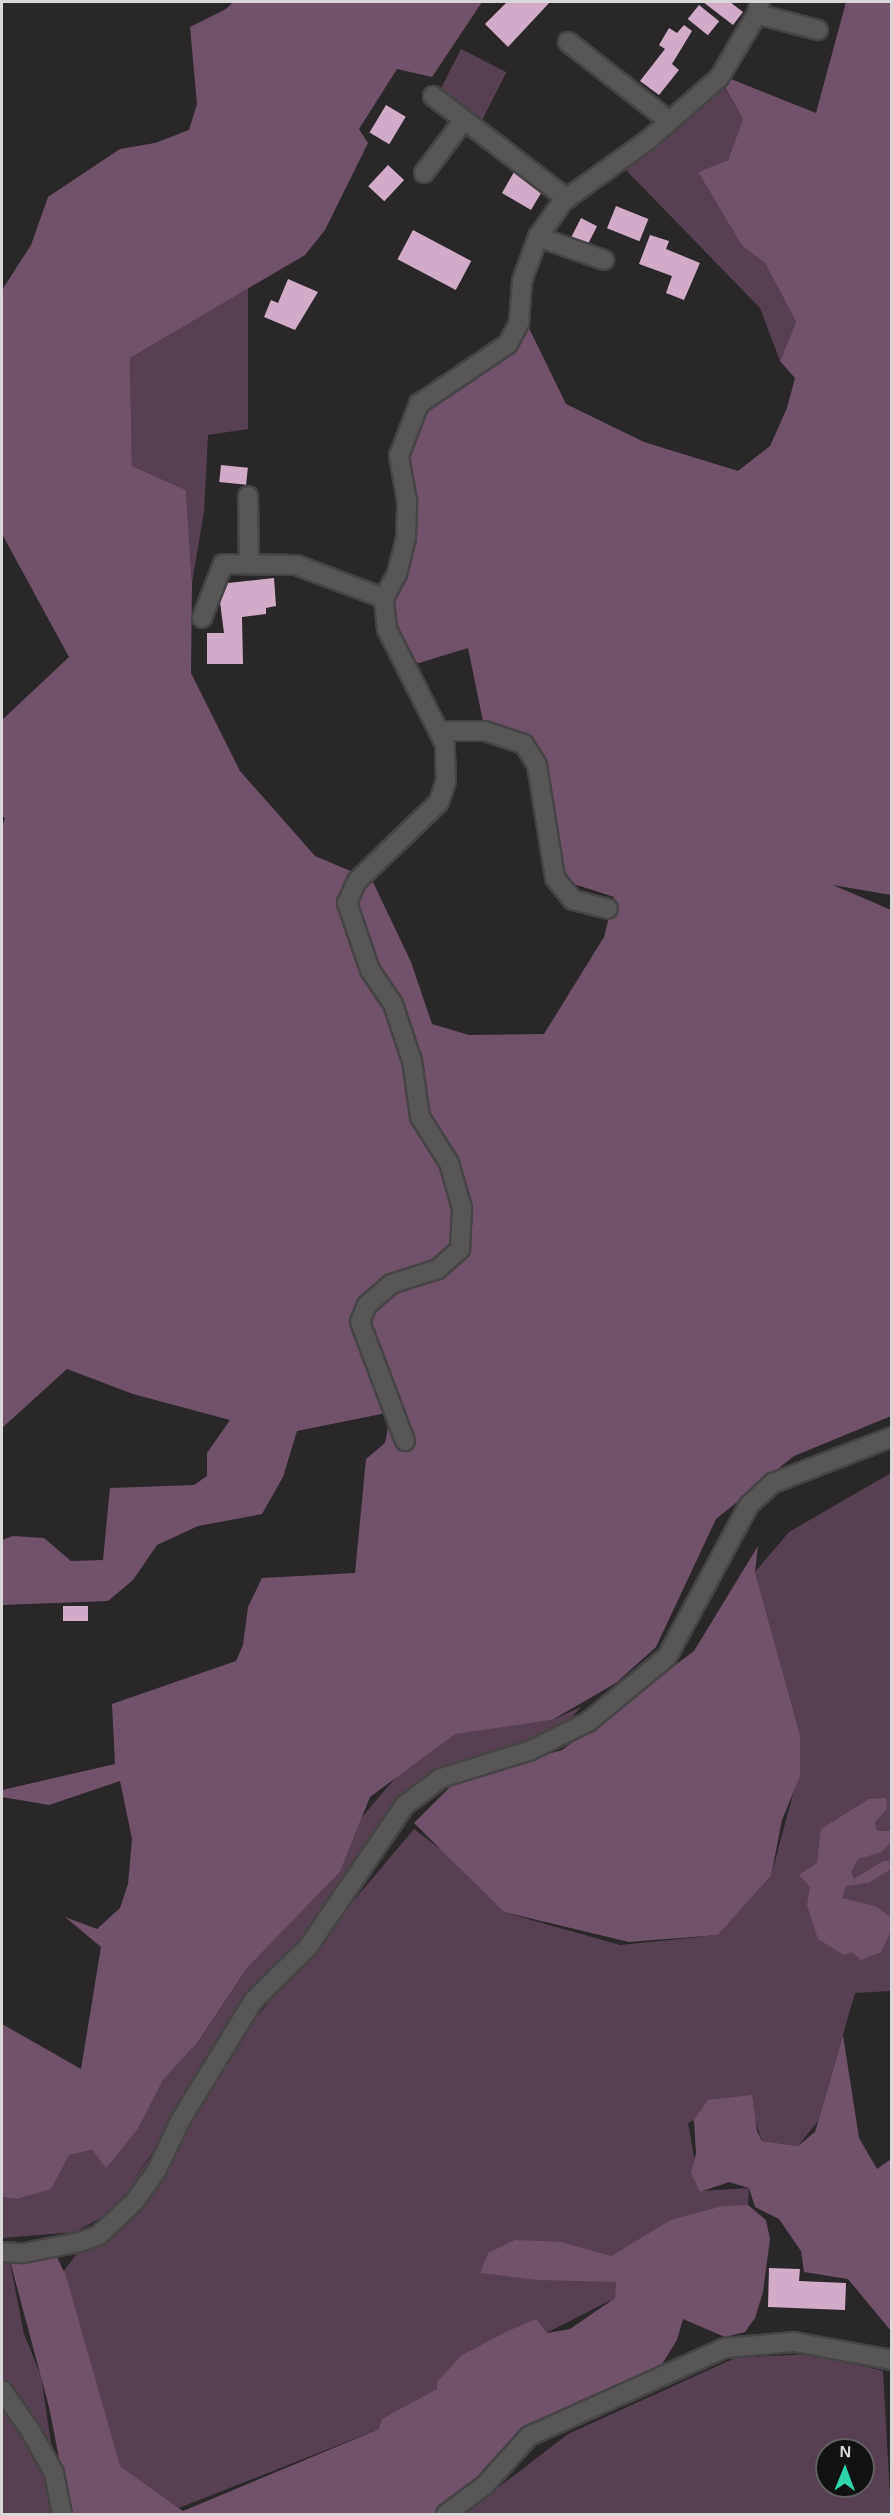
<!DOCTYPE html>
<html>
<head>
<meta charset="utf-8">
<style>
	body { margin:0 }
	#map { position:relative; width:893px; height:2516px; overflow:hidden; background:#2a2729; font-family:Arial,sans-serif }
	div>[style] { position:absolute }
	.green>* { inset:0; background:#574052; transform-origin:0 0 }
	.forest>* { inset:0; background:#71526b }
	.building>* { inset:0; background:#d0acc8; transform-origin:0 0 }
	.roads { filter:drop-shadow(2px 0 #464445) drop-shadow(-2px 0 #464445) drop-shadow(0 2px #464445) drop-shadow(0 -2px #464445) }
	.minor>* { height:18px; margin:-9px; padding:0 9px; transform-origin:9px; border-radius:9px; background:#595658 }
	span { translate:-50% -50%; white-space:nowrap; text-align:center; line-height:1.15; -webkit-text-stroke:6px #121111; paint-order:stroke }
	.frame { position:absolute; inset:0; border:3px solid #d9d7d8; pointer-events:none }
	.north { position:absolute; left:815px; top:2438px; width:60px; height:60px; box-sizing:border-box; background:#121111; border:2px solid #626061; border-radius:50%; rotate:1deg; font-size:16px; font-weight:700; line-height:24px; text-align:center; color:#d9d7d8 }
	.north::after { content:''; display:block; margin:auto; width:21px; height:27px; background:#2ed4aa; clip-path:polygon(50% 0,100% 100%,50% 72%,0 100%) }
</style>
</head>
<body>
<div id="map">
	<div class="green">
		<div style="left:461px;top:49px;width:51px;height:55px;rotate:27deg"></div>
		<div style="clip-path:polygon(719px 78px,743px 119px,728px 160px,698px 172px,742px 246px,765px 263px,796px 322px,780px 361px,760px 308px,623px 167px)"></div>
		<div style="clip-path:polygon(248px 288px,248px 429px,208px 435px,204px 512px,192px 583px,186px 490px,132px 466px,130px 358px)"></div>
		<div style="clip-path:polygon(891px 1473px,891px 1991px,855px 1993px,818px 2121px,798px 2146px,762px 2141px,747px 2096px,688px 2123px,700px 2191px,749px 2188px,748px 2205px,670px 2220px,611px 2256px,488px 2253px,481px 2273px,617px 2282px,615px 2298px,448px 2383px,379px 2429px,179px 2508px,117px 2464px,63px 2272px,107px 2214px,76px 2232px,2px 2238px,2px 2197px,17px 2199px,50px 2189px,69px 2155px,92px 2150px,106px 2167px,138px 2129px,163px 2080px,197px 2043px,247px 1968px,340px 1872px,362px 1817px,397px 1776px,456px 1732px,552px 1720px,581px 1707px,551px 1740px,414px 1800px,336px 1897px,133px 2180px,270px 2000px,414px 1829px,452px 1858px,504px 1912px,620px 1945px,718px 1935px,771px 1876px,793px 1794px,800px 1735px,755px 1572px,789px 1532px)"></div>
		<div style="clip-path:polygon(2px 2252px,8px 2253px,24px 2334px,41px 2376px,58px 2490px,67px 2514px,2px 2514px)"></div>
		<div style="clip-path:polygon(evenodd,812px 2354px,883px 2371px,891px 2514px,464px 2514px,568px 2434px,735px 2358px,812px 2354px,827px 2450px,863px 2450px,863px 2486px,827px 2486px,827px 2450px)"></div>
	</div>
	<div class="forest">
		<div style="clip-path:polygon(233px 2px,482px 2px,432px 77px,397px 69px,359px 129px,368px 143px,325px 230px,305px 255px,130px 358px,132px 466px,186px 490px,192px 583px,191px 673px,240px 771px,315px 856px,372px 880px,411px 962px,432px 1024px,469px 1035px,544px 1034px,604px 937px,614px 897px,555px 878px,524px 744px,485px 731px,468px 648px,419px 663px,401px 657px,387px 629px,397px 574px,399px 456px,419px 404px,525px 320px,566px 404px,644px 442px,738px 471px,770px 446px,787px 408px,795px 378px,780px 361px,796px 322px,765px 263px,742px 246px,698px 172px,728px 160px,743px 119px,722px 82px,726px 77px,816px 113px,846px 2px,891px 2px,891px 895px,833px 885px,891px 910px,891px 1416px,794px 1456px,716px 1519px,656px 1647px,616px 1683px,552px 1720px,455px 1734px,370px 1797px,340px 1872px,247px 1968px,197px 2043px,163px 2080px,138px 2129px,106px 2168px,92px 2150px,69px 2155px,51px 2189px,17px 2199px,2px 2197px,2px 2024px,81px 2069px,101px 1947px,65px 1917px,97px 1929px,120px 1908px,128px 1884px,132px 1839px,120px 1781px,49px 1805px,2px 1797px,2px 1790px,115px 1764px,112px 1704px,236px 1661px,243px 1645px,248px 1607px,262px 1578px,355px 1573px,366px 1459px,385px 1443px,391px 1412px,297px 1431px,283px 1477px,262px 1514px,198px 1526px,157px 1545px,133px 1580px,108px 1601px,2px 1605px,2px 1540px,13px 1536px,44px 1538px,71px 1561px,103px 1560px,110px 1488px,194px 1485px,207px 1476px,207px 1453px,230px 1420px,133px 1394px,67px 1369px,2px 1428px,2px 827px,5px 818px,2px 816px,2px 720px,69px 657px,2px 534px,2px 290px,31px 245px,48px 197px,120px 149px,155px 143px,189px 130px,197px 104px,190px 27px,226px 9px)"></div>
		<div style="clip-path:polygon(758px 1546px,755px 1572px,800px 1735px,800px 1776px,782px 1820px,771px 1876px,718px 1935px,629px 1942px,504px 1912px,414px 1823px,458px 1779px,562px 1750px,694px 1651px)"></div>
		<div style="clip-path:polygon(886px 1798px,887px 1809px,875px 1822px,877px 1831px,890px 1831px,891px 1841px,882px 1852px,858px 1859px,851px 1872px,854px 1879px,883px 1861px,889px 1861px,891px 1869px,868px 1883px,846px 1886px,842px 1898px,875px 1906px,891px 1917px,891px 1931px,881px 1952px,861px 1960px,852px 1952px,844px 1955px,818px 1939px,807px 1905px,810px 1887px,799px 1875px,817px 1863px,821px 1829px,869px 1799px)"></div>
		<div style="clip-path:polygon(843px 2035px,859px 2138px,877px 2169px,891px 2159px,891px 2331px,848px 2279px,804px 2272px,801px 2251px,779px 2219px,755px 2207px,749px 2188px,729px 2182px,700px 2192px,691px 2173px,696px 2153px,694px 2120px,708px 2100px,752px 2095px,757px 2131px,762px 2141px,798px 2146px,815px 2132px)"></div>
		<div style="clip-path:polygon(748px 2205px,766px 2220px,770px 2239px,763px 2292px,755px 2318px,745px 2332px,725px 2337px,683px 2319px,677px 2340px,659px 2369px,549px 2416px,511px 2439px,499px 2461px,436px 2514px,70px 2514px,49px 2407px,10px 2261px,56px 2255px,66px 2276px,120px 2466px,183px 2511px,379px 2429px,382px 2419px,437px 2389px,437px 2382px,462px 2355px,508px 2331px,536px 2319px,547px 2333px,570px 2329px,615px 2298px,616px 2282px,538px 2280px,480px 2273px,488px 2253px,515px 2240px,561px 2242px,611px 2256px,670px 2220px,723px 2206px)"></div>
	</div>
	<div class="building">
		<div style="clip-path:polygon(507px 2px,550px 2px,508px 47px,485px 24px)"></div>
		<div style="clip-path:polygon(703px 2px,730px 2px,743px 12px,733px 25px)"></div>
		<div style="left:699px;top:5px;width:26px;height:18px;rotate:39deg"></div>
		<div style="clip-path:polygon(684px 25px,692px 31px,672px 64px,679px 70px,659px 95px,640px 81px,665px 49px,659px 45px,669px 28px,677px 33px)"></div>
		<div style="left:386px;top:105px;width:23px;height:32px;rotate:31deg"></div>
		<div style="left:388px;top:165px;width:22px;height:29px;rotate:43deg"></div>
		<div style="clip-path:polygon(514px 172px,541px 193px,531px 210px,502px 193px)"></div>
		<div style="left:616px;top:206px;width:35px;height:24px;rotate:22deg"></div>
		<div style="left:581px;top:218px;width:18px;height:21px;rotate:27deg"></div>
		<div style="left:413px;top:230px;width:66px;height:33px;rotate:28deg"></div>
		<div style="clip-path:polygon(650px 235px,669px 241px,666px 249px,700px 263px,684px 300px,666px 293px,672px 276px,639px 264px)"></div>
		<div style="clip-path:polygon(288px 279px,318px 292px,295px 330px,264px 317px,271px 300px,278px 303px)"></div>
		<div style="left:221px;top:465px;width:27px;height:17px;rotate:6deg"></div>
		<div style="clip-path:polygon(274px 578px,276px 606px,266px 608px,266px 614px,242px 617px,243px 664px,207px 664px,207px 633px,224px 633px,220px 602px,228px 583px)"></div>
		<div style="left:63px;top:1606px;width:25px;height:15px"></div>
		<div style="clip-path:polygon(769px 2268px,800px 2269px,799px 2281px,846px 2283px,845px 2310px,768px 2307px)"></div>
	</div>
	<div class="roads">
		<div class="minor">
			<div style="left:757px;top:14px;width:63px;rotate:14.7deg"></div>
			<div style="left:568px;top:42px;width:128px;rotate:38deg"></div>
			<div style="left:433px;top:96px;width:169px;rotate:37.5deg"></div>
			<div style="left:424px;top:173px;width:66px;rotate:-53deg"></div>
			<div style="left:538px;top:237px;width:70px;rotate:19.2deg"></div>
			<div style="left:248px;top:496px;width:68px;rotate:89.2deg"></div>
			<div style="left:202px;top:618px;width:58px;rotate:-68.7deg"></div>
			<div style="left:223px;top:564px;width:73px;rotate:0.8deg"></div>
			<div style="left:296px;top:565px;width:94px;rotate:20.6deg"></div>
			<div style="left:439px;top:731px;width:46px"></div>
			<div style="left:485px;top:731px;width:41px;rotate:18.4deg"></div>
			<div style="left:524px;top:744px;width:25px;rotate:58deg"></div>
			<div style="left:537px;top:765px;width:114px;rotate:80.9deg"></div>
			<div style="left:555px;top:878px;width:28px;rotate:51deg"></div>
			<div style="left:573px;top:900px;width:36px;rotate:14deg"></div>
			<div style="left:405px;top:1441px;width:127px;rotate:-110.7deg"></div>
			<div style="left:360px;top:1322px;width:18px;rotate:-68deg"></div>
			<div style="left:367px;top:1305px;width:32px;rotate:-41deg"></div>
			<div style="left:391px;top:1284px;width:49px;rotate:-17.7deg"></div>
			<div style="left:438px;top:1269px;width:30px;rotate:-42deg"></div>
			<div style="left:460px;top:1249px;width:41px;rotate:-87.2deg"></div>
			<div style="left:462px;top:1208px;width:47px;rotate:-106.1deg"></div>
			<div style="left:449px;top:1163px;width:54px;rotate:-122.2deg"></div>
			<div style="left:420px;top:1117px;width:57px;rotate:-98.1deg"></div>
			<div style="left:412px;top:1061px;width:60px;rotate:-108.4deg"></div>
			<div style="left:393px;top:1004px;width:41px;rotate:-124.1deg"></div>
			<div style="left:370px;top:970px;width:71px;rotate:-108.9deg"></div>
			<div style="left:347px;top:903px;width:24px;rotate:-66deg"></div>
			<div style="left:357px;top:881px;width:114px;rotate:-43.9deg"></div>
			<div style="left:439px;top:802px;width:23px;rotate:-72deg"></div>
			<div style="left:446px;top:780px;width:36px;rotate:-92deg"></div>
			<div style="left:445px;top:744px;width:129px;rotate:-116.8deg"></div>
			<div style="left:387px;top:629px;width:31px;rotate:-96deg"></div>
			<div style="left:384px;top:598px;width:27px;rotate:-62deg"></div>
			<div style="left:397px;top:574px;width:37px;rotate:-76deg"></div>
			<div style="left:406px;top:538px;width:37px;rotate:-88deg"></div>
			<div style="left:407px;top:501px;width:46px;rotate:-100.1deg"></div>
			<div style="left:399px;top:456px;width:56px;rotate:-69deg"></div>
			<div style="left:419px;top:404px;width:107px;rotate:-34deg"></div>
			<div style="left:508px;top:344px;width:24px;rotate:-62deg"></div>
			<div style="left:519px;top:323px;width:42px;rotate:-85.9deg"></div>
			<div style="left:522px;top:281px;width:47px;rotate:-70deg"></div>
			<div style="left:538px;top:237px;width:44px;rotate:-55.2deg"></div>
			<div style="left:563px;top:201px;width:103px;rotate:-35.5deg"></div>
			<div style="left:647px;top:141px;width:96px;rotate:-41.2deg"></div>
			<div style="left:719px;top:78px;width:74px;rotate:-59.3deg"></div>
			<div style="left:757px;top:14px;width:12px;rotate:-76deg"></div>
			<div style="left:2px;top:2252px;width:22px;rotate:3deg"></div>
			<div style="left:24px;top:2253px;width:57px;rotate:-11.1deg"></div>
			<div style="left:80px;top:2242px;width:20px;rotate:-20deg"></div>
			<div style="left:99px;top:2235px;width:48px;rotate:-43.3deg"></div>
			<div style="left:134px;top:2202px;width:37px;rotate:-54deg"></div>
			<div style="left:156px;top:2172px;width:56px;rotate:-64.8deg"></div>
			<div style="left:180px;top:2121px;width:142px;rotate:-58.6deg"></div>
			<div style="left:254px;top:2000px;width:76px;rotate:-44.5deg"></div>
			<div style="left:308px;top:1947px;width:172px;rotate:-55.7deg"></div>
			<div style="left:405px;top:1805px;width:45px;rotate:-36.9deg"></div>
			<div style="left:441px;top:1778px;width:92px;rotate:-17.1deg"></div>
			<div style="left:529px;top:1751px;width:66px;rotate:-26.2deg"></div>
			<div style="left:588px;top:1722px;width:102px;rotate:-39.4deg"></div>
			<div style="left:667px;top:1657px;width:173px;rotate:-61.7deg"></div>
			<div style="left:749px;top:1505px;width:33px;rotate:-43deg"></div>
			<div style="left:773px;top:1483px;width:128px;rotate:-21.1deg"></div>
			<div style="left:2px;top:2390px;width:49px;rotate:55deg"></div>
			<div style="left:30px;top:2430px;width:49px;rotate:60.8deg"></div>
			<div style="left:54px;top:2473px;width:42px;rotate:79deg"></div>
			<div style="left:446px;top:2514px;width:47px;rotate:-36.4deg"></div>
			<div style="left:484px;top:2486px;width:67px;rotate:-48deg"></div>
			<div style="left:529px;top:2436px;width:215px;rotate:-24.2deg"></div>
			<div style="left:725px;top:2348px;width:69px;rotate:-5deg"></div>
			<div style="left:794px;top:2342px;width:100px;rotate:10.4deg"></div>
		</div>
	</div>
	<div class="frame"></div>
	<div class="north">N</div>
</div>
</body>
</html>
